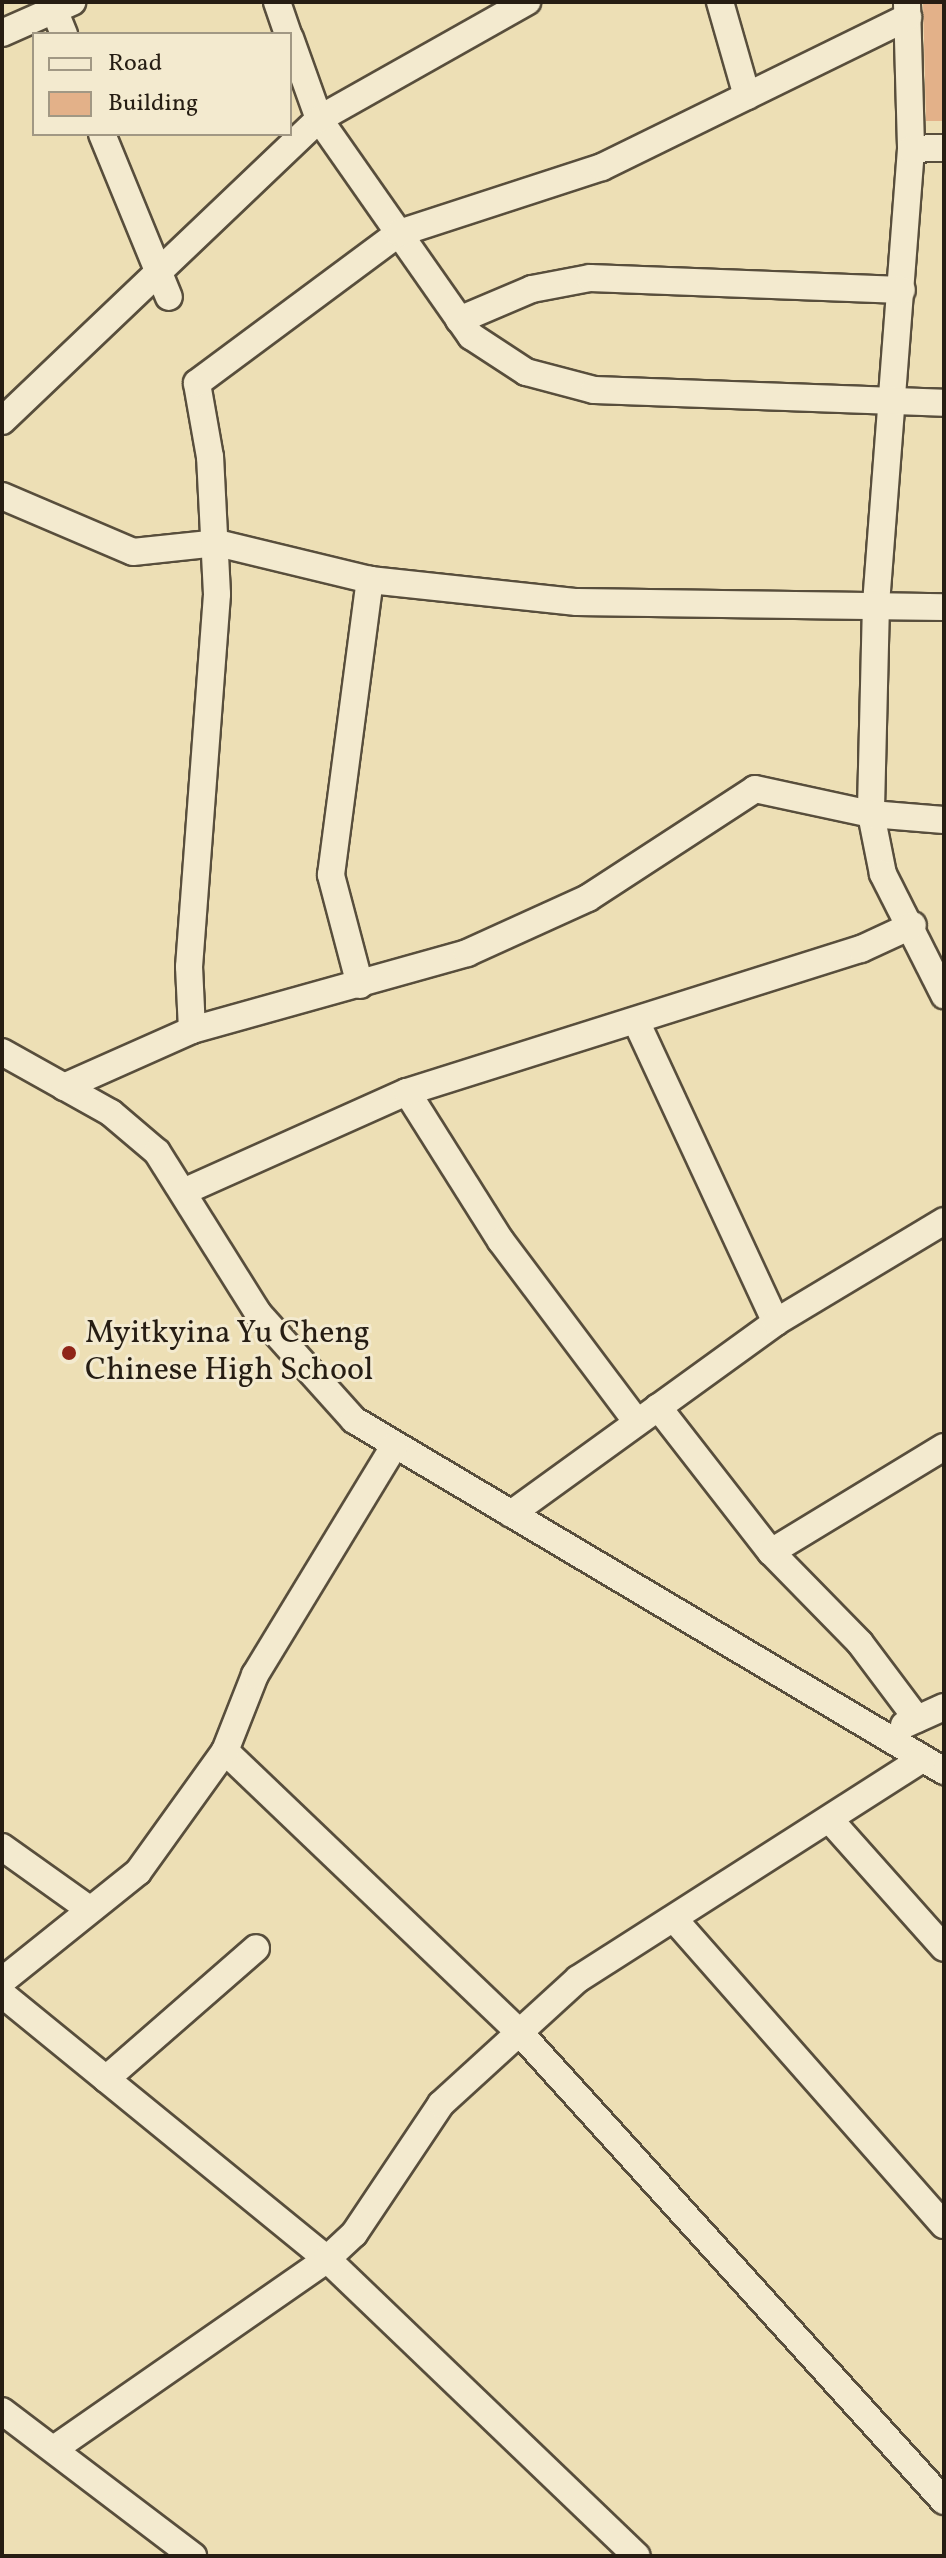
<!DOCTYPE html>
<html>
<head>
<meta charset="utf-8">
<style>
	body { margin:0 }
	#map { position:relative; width:946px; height:2558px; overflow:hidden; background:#eddfb5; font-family:Vollkorn,serif }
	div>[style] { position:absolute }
	.building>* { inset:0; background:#e3b189 }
	.roads { filter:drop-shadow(2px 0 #584e3c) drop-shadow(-2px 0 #584e3c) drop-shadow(0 2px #584e3c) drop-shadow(0 -2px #584e3c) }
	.minor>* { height:26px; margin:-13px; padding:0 13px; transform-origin:13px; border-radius:13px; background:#f3eacf }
	.dots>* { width:22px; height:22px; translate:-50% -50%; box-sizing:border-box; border:4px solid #f3eacf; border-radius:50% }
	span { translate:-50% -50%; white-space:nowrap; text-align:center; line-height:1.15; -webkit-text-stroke:6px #f3eacf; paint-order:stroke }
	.poi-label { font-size:32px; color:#261d13 }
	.left { translate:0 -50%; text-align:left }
	.frame { position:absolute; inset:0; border:4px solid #261d13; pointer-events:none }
	.legend { position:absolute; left:32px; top:32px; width:260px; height:104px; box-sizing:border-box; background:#f3eacf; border:2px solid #a19884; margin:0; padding:10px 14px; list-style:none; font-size:24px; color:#261d13 }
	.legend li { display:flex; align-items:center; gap:16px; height:40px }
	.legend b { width:40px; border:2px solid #a19884 }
</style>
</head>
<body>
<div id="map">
	<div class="building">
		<div style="clip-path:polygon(923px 2px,944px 2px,944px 121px,926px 121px)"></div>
	</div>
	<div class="roads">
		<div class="minor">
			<div style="left:51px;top:2px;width:35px;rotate:68deg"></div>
			<div style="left:277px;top:2px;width:34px;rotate:71deg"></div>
			<div style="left:720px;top:2px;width:98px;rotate:74deg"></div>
			<div style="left:907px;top:4px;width:145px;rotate:88.4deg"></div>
			<div style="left:911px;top:149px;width:456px;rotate:94.4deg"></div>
			<div style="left:876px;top:604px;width:210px;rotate:91.4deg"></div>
			<div style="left:871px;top:814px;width:61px;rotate:78.7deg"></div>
			<div style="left:883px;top:874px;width:136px;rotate:63.2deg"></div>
			<div style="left:2px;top:33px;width:77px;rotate:-23.9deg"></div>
			<div style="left:290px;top:38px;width:86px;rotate:70.3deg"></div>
			<div style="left:319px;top:119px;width:265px;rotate:55deg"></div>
			<div style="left:471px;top:336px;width:66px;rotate:33.2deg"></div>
			<div style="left:526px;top:372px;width:70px;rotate:14.8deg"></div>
			<div style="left:594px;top:390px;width:350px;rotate:2.1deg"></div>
			<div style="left:102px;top:134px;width:176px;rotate:67.7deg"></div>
			<div style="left:911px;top:149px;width:33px;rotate:-2deg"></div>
			<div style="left:459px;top:320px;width:79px;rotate:-23deg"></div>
			<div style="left:532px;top:289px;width:59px;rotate:-10.7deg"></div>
			<div style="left:590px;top:278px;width:312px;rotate:2.2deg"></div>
			<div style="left:2px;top:421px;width:438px;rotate:-43.6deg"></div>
			<div style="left:319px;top:119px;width:239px;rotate:-29.4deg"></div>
			<div style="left:2px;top:496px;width:142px;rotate:23.1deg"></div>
			<div style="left:133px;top:552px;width:84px;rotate:-6.1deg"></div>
			<div style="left:217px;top:543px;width:157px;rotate:13.6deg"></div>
			<div style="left:370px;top:580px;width:208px;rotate:6.1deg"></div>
			<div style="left:577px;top:602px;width:367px;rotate:0.8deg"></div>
			<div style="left:360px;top:985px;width:114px;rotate:-104.8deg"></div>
			<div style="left:331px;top:875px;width:298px;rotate:-82.5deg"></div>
			<div style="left:636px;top:1021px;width:332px;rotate:65.1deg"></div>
			<div style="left:192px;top:1030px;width:286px;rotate:-15.6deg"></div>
			<div style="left:467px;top:953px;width:133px;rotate:-24.4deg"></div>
			<div style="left:588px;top:898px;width:199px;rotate:-33.1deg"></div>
			<div style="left:755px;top:789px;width:119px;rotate:12.2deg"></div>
			<div style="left:871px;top:814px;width:73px;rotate:4.7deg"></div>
			<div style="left:2px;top:1052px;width:125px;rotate:29.2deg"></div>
			<div style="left:111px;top:1113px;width:60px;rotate:40.3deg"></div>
			<div style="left:157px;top:1152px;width:190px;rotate:57.9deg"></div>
			<div style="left:258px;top:1313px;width:144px;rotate:48.1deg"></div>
			<div style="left:354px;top:1420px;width:687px;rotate:30.75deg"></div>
			<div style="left:64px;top:1087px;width:140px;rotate:-24deg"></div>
			<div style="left:192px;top:1030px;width:63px;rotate:-92.7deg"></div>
			<div style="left:189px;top:967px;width:374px;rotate:-85.7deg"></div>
			<div style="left:217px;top:594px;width:137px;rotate:-92.9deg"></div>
			<div style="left:210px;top:457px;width:75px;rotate:-100deg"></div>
			<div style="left:197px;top:383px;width:252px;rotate:-36.6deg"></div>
			<div style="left:399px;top:233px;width:213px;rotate:-18deg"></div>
			<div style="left:602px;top:167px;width:341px;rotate:-26.1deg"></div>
			<div style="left:407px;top:1092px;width:176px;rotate:57.8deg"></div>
			<div style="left:501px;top:1241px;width:226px;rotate:53.1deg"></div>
			<div style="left:183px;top:1192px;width:245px;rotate:-24.1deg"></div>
			<div style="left:407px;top:1092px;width:476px;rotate:-17.5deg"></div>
			<div style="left:861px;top:949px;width:57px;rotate:-24.8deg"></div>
			<div style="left:658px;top:1407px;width:184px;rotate:52.1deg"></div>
			<div style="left:771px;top:1552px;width:127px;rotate:45.6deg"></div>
			<div style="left:860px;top:1643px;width:95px;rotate:53.1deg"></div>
			<div style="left:511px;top:1514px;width:327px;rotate:-35.9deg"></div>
			<div style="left:776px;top:1322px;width:196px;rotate:-31deg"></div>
			<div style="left:771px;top:1552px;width:202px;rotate:-31.3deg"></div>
			<div style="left:904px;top:1725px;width:44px;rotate:-24.2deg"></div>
			<div style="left:225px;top:1751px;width:410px;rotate:43.7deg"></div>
			<div style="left:521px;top:2034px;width:630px;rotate:47.83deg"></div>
			<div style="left:830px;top:1820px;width:171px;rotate:48.3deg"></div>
			<div style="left:2px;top:1847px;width:107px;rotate:35.5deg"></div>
			<div style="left:674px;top:1919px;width:408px;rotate:48.6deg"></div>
			<div style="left:2px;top:1981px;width:174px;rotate:-38.7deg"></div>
			<div style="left:138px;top:1872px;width:149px;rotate:-54.3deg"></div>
			<div style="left:225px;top:1751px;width:82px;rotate:-68.5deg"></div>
			<div style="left:255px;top:1675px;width:269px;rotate:-58.7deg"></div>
			<div style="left:2px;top:1994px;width:419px;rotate:39.2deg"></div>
			<div style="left:327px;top:2259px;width:429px;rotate:43.8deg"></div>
			<div style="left:106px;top:2079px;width:199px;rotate:-41.1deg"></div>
			<div style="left:2px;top:2411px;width:240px;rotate:37.2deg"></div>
			<div style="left:54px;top:2449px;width:333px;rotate:-34.8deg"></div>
			<div style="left:327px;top:2259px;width:37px;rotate:-43deg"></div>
			<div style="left:354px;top:2234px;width:156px;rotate:-56.2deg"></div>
			<div style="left:441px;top:2104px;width:185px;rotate:-42.4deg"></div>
			<div style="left:578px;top:1979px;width:408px;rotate:-32.6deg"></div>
		</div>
	</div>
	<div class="dots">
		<div style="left:69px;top:1353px;background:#8f2418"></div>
	</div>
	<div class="poi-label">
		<span class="left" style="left:85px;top:1353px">Myitkyina Yu Cheng<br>Chinese High School</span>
	</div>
	<div class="frame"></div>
	<ul class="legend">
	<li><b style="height:10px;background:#f3eacf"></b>Road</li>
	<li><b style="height:22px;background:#e3b189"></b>Building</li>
	</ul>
</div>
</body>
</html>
